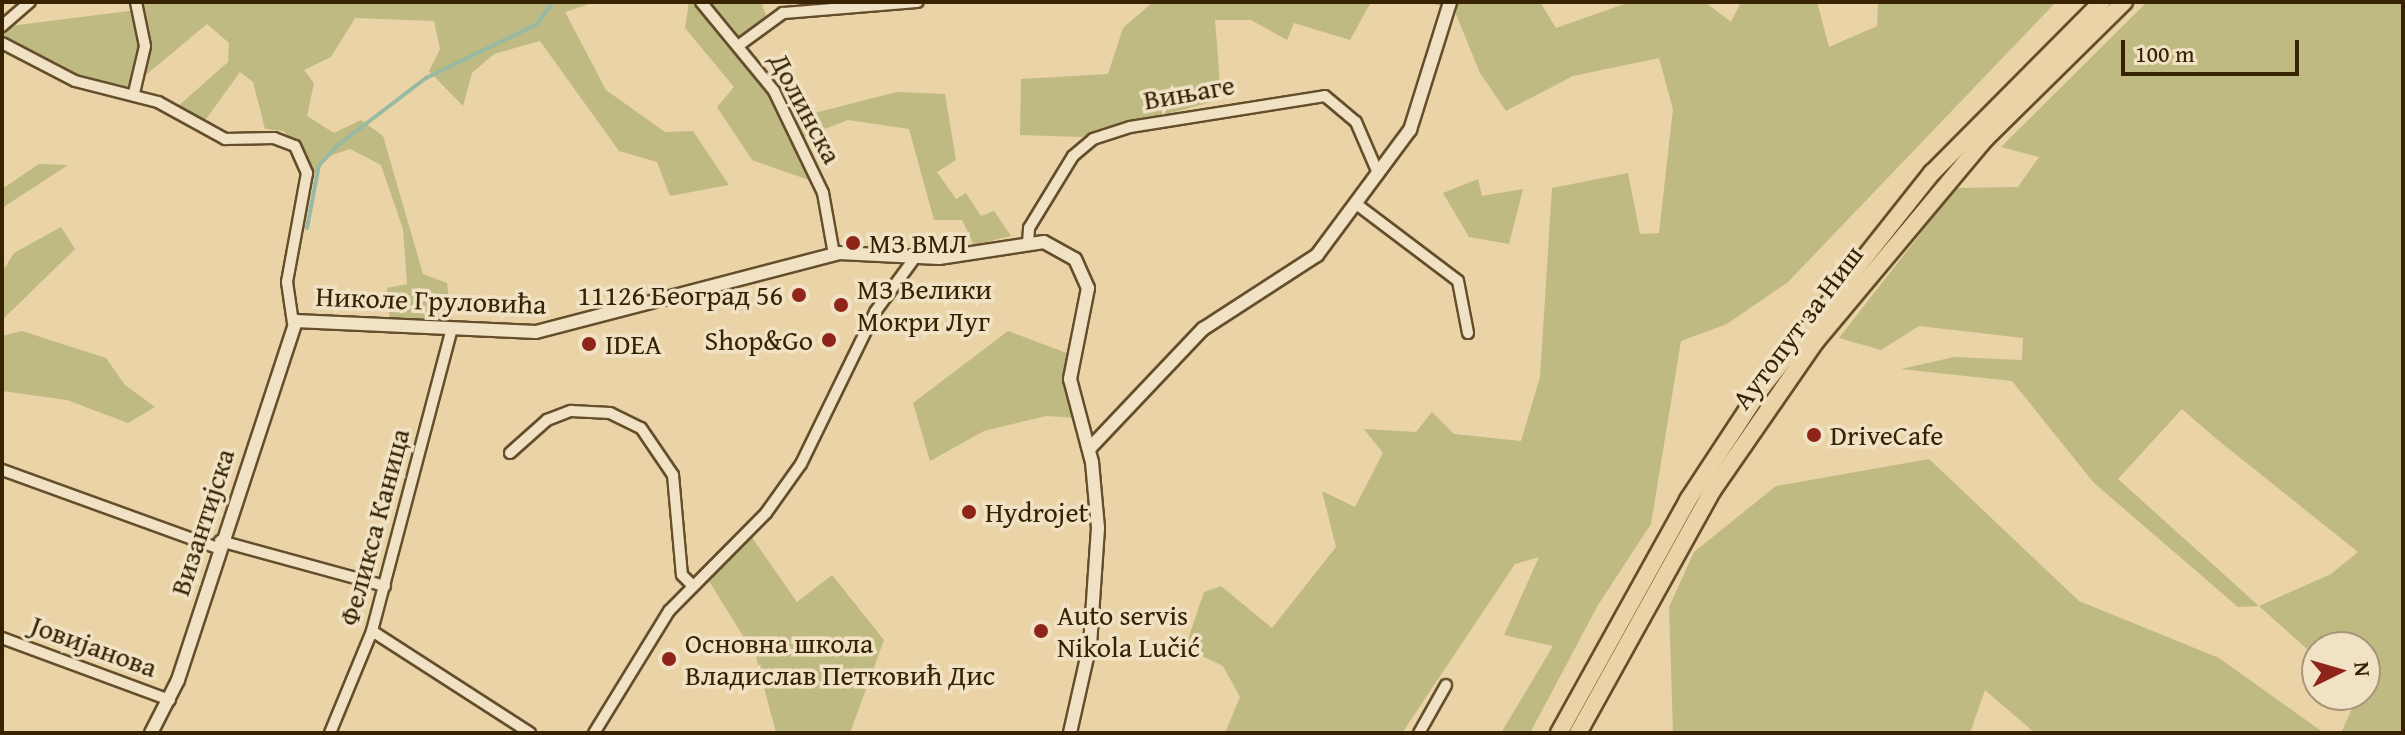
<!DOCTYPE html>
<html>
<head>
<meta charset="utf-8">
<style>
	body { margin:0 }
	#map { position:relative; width:2405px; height:735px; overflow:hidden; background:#ead3a6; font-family:"Gentium Book Plus",serif }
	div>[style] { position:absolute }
	.green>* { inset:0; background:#bfba82 }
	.stream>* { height:4px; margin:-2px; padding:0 2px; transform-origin:2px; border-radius:2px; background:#98b9a3 }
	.roads { filter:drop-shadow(2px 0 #644e2b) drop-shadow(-2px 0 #644e2b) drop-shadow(0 2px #644e2b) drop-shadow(0 -2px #644e2b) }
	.minor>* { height:10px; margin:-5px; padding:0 5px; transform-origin:5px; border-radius:5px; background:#f1e2c5 }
	.tertiary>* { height:12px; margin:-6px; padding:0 6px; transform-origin:6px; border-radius:6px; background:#f1e2c5 }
	.trunk>* { height:16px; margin:-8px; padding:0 8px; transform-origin:8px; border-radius:8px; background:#ead3a6 }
	.dots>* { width:22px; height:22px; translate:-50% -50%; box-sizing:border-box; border:4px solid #f1e2c5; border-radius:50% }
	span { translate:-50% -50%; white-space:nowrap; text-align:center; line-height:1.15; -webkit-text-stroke:7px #f1e2c5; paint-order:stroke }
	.street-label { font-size:28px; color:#372202 }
	.poi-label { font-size:28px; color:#372202 }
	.left { translate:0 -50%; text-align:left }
	.right { translate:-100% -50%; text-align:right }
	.frame { position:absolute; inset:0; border:4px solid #372202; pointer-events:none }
	.north { position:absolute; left:2301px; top:631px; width:80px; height:80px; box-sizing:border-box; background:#f1e2c5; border:2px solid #a79577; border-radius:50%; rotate:85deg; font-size:22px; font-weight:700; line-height:32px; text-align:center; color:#372202 }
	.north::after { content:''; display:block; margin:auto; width:28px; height:36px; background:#8f2418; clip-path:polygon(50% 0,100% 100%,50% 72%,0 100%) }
	.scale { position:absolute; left:2121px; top:40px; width:178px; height:36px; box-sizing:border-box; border:4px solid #372202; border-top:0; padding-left:10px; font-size:24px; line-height:28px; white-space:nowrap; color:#372202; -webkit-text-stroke:6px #f1e2c5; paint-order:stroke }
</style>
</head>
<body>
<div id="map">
	<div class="green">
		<div style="clip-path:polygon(136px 2px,595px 2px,565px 12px,606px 90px,665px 132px,693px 131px,729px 185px,670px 196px,657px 162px,619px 151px,540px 41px,494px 54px,472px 73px,463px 106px,429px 71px,440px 49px,434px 21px,355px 18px,331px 57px,304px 70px,314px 83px,307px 116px,334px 133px,361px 120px,383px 136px,423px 274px,447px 283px,452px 322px,390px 326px,387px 288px,407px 284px,403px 229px,381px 165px,350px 149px,323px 158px,313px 177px,304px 149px,283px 131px,265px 129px,253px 82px,240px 72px,201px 126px,176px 108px,228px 62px,229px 43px,207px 24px,147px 74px,144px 65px,134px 93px,99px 88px,2px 43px,2px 27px,137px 10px)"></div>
		<div style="clip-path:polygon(689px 2px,761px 2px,768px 21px,742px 43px,820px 184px,752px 160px,717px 107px,734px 87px,685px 28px)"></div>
		<div style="clip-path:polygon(1153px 2px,1371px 2px,1350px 40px,1294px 23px,1287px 40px,1251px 20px,1215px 20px,1220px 83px,1211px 102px,1082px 137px,1020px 135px,1021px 79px,1108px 74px,1123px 28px)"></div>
		<div style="clip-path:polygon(1430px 2px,1540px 2px,1556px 28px,1630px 2px,1705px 2px,1731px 22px,1741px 2px,1817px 2px,1829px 47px,1877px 26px,1878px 2px,2056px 2px,1788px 282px,1727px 324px,1681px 341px,1651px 524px,1598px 605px,1530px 733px,1501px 733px,1553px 646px,1504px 635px,1539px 557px,1515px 564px,1402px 733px,1225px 733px,1240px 697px,1223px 666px,1185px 648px,1204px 592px,1221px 586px,1272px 628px,1336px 547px,1322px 491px,1355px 507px,1383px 453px,1364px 429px,1416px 432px,1432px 412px,1454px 434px,1521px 441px,1540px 377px,1552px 188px,1628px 173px,1640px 234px,1659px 233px,1673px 109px,1659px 58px,1573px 76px,1506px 111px,1480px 73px,1455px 12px)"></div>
		<div style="clip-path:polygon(evenodd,2147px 2px,2403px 2px,2403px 733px,2341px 733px,2358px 695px,2365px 695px,2365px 647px,2317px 647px,2317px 658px,2259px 606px,2238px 607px,2094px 483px,2012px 381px,1901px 369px,1954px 357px,2022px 360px,2023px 338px,1919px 326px,1881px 350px,1839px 338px,1956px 188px,2018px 187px,2039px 157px,2001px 147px,2147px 2px,2182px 409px,2219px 441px,2358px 552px,2331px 574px,2259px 606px,2118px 479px,2182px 409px)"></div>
		<div style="clip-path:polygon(897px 92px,945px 94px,956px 160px,937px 172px,956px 199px,966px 193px,981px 216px,994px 211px,1011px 236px,974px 245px,962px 220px,934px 220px,909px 129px,848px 120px,801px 138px,791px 119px)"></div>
		<div style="clip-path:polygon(39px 164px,68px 165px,2px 208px,2px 189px)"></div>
		<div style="clip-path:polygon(1478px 179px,1482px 196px,1523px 189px,1509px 244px,1469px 237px,1443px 193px)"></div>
		<div style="clip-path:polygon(61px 227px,75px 249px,2px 320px,2px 272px,14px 253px)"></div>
		<div style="clip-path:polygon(22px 331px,106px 358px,125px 385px,155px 407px,128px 423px,67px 400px,2px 391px,2px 336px)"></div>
		<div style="clip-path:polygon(1008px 331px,1072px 355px,1077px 418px,1046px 416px,984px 431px,930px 461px,913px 403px)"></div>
		<div style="clip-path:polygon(1929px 459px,2079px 601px,2219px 658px,2324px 733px,2035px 733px,1985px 690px,1970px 733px,1673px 733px,1669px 607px,1694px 552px,1776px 486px)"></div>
		<div style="clip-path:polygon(748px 532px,797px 602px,832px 575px,884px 640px,850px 733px,776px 733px,756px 657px,704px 573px)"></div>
	</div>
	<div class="stream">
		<div style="left:307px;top:228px;width:64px;rotate:-79.2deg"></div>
		<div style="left:319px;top:165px;width:28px;rotate:-46deg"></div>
		<div style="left:338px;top:145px;width:111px;rotate:-37.3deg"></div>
		<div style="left:426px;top:78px;width:123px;rotate:-25.9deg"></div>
		<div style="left:537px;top:24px;width:27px;rotate:-54deg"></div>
	</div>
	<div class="roads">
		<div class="minor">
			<div style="left:701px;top:2px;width:115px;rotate:50.6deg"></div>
			<div style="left:774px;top:91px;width:113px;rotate:64.3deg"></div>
			<div style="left:823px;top:193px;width:62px;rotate:79.8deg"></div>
			<div style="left:2px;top:26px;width:37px;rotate:-41deg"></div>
			<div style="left:2px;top:43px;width:82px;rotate:27.5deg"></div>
			<div style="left:75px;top:81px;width:86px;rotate:14.2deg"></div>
			<div style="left:158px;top:102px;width:77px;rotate:28.9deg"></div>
			<div style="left:225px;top:139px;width:49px;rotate:-1.2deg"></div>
			<div style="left:274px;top:138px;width:22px;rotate:21deg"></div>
			<div style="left:295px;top:146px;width:30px;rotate:66deg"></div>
			<div style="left:307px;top:173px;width:111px;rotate:100.4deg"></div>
			<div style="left:287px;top:282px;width:41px;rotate:81.7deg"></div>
			<div style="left:742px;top:43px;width:51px;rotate:-36.2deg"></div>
			<div style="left:783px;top:13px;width:135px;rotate:-4.7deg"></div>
			<div style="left:134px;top:93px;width:48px;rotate:-76.8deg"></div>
			<div style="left:145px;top:46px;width:45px;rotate:-101.6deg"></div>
			<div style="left:1355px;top:203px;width:129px;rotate:37.1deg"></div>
			<div style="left:1458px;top:281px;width:53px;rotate:79.1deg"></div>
			<div style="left:1028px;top:243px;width:15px;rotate:-86deg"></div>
			<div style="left:1029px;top:228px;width:84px;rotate:-58.6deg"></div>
			<div style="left:1073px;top:156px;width:26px;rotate:-40deg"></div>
			<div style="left:1093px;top:139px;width:39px;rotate:-18deg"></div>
			<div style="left:1130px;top:127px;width:197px;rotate:-9deg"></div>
			<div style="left:1325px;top:96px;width:40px;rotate:40deg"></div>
			<div style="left:1356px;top:122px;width:56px;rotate:66.7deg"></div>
			<div style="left:510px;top:453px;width:50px;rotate:-41.7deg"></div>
			<div style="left:547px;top:420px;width:26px;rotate:-21deg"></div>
			<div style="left:571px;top:411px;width:39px;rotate:3deg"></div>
			<div style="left:610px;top:413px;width:34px;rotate:26deg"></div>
			<div style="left:641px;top:428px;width:57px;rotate:55.8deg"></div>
			<div style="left:673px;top:475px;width:100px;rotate:84.9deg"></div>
			<div style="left:682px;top:575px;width:14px;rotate:45deg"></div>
			<div style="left:2px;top:470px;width:230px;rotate:19.9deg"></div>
			<div style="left:220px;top:541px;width:171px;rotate:15.3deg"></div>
			<div style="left:372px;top:631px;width:188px;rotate:32.8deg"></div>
			<div style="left:2px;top:638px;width:179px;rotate:20.3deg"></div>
			<div style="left:330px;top:733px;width:110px;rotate:-67.6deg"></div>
			<div style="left:372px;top:631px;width:312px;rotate:-75.2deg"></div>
			<div style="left:594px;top:733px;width:143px;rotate:-58.4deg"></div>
			<div style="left:669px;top:611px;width:138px;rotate:-45.3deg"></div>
			<div style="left:766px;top:513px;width:60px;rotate:-54.5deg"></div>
			<div style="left:801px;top:464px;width:169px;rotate:-64deg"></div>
			<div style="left:875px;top:312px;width:66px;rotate:-53.7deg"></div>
			<div style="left:1419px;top:733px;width:55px;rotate:-60.6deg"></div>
		</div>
		<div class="tertiary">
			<div style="left:1089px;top:449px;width:166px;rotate:-46.5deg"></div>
			<div style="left:1203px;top:329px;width:136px;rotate:-33deg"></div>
			<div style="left:1317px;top:255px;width:156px;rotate:-53.4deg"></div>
			<div style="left:1410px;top:130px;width:134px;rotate:-72.6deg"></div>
			<div style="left:151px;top:733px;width:59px;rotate:-63deg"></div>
			<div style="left:178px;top:680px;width:378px;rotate:-71.8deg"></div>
			<div style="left:296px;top:321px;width:240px;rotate:2.6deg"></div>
			<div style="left:536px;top:332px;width:313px;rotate:-14.6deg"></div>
			<div style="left:839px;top:253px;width:100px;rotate:2.9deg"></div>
			<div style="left:939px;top:258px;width:106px;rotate:-8.7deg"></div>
			<div style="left:1044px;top:242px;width:35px;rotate:29deg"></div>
			<div style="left:1075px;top:259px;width:32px;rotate:66deg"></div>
			<div style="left:1088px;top:288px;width:93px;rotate:101.2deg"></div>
			<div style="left:1070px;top:379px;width:86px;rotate:75.2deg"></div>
			<div style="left:1092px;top:462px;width:66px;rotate:84.8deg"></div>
			<div style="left:1098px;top:528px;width:116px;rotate:93.9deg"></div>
			<div style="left:1090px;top:644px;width:91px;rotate:102.7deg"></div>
		</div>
		<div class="trunk">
			<div style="left:1559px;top:733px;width:266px;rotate:-61deg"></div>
			<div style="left:1688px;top:500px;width:136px;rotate:-56.7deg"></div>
			<div style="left:1763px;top:386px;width:272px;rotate:-51.6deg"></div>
			<div style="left:1932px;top:173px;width:241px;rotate:-45.2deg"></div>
			<div style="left:1578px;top:733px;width:277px;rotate:-61deg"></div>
			<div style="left:1712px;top:491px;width:183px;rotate:-55.3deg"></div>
			<div style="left:1816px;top:341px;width:261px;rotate:-50.1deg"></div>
			<div style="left:1983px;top:141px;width:198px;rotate:-44.6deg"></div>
		</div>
	</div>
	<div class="dots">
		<div style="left:853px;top:243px;background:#8f2418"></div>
		<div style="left:799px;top:295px;background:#8f2418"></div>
		<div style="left:841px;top:305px;background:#8f2418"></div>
		<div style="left:829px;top:340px;background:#8f2418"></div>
		<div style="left:589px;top:344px;background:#8f2418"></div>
		<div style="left:1814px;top:435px;background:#8f2418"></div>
		<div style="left:969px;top:512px;background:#8f2418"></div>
		<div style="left:1041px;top:631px;background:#8f2418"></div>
		<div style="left:669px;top:659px;background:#8f2418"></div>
	</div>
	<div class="street-label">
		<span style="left:1189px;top:92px;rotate:-10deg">Вињаге</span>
		<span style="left:806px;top:108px;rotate:62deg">Долинска</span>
		<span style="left:431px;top:300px;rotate:2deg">Николе Груловића</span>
		<span style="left:1797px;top:327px;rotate:-53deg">Аутопут за Ниш</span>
		<span style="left:202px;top:522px;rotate:-72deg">Византијска</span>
		<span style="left:374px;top:527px;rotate:-75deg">Феликса Каница</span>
		<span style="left:94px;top:646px;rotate:20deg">Јовијанова</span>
	</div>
	<div class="poi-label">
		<span class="left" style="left:869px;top:243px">МЗ ВМЛ</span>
		<span class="left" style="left:857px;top:305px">МЗ Велики<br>Мокри Луг</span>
		<span class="right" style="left:783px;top:295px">11126 Београд 56</span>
		<span class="right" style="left:813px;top:340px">Shop&amp;Go</span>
		<span class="left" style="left:605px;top:344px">IDEA</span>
		<span class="left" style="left:1830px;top:435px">DriveCafe</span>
		<span class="left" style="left:985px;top:512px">Hydrojet</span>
		<span class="left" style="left:1057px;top:631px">Auto servis<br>Nikola Lučić</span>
		<span class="left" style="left:685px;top:659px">Основна школа<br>Владислав Петковић Дис</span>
	</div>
	<div class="frame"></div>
	<div class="north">N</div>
	<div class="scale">100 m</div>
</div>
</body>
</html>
